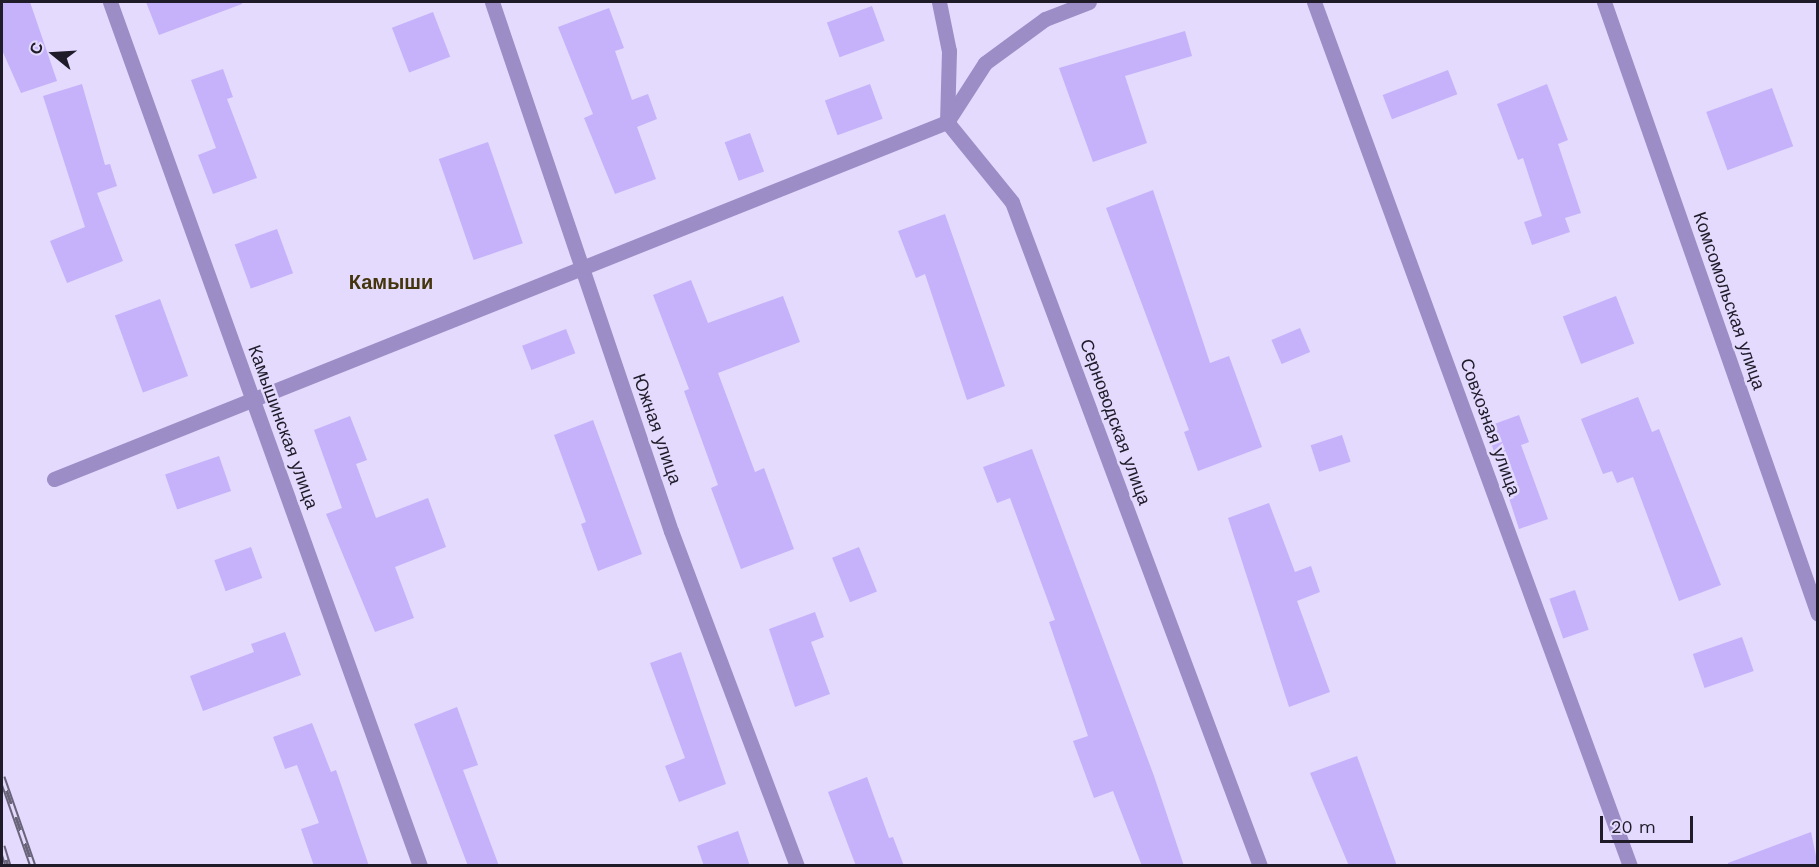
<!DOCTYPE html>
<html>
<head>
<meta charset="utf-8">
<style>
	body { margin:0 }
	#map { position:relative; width:1819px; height:867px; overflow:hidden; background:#e3dafe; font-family:"Work Sans",sans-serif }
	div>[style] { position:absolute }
	.building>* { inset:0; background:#c5b2fa; transform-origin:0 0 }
	.minor>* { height:15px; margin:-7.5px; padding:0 7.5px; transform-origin:7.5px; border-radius:7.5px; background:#9c8dc6 }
	.rail>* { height:7px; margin-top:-3.5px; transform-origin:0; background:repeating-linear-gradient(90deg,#e3dafe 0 14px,#6a647a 0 28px); box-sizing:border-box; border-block:2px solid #6a647a }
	span { translate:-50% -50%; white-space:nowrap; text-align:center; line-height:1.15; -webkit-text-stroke:5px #e3dafe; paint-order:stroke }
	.street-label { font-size:18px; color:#1f1b28 }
	.neighbourhood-label { font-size:20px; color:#45350c; font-weight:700 }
	.frame { position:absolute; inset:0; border:3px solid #1f1b28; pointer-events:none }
	.north { position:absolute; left:24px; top:24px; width:60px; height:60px; -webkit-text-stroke:4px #e3dafe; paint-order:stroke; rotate:288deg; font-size:16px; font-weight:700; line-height:24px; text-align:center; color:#1f1b28 }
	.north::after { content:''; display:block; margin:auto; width:21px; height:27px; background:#1f1b28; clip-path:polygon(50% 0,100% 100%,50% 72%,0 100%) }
	.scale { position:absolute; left:1600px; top:816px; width:93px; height:27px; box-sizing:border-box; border:3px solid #1f1b28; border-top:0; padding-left:8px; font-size:18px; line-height:21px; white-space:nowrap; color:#1f1b28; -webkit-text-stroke:4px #e3dafe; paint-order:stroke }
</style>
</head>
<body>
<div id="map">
	<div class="building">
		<div style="clip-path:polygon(2px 2px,30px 2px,57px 81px,21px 93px,2px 50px)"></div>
		<div style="clip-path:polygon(146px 2px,242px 2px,242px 4px,159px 35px)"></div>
		<div style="left:872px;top:6px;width:37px;height:48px;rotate:70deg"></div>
		<div style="clip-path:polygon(609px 8px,624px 48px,615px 51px,632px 100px,648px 94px,657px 119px,637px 127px,656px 179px,615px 194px,584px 118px,593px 114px,558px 27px)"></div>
		<div style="left:433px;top:12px;width:48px;height:44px;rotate:69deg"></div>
		<div style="clip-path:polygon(1185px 31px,1192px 56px,1125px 76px,1147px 143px,1093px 162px,1059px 68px)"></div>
		<div style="clip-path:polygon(223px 69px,233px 97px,227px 99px,257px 178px,213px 194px,198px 155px,216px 148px,191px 80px)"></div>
		<div style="left:1448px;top:70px;width:26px;height:70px;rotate:69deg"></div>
		<div style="clip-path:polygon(82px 84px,105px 165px,110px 164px,117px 186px,97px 193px,123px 261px,67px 283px,50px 241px,85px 227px,43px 96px)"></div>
		<div style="left:870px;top:84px;width:37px;height:48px;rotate:70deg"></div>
		<div style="clip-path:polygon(1547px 84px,1568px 140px,1558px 144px,1581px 213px,1565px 218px,1570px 232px,1532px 245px,1524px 222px,1542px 216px,1523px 158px,1518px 160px,1497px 104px)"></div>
		<div style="left:1772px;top:88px;width:62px;height:70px;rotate:70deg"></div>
		<div style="left:750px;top:133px;width:41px;height:27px;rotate:70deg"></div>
		<div style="left:488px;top:142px;width:107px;height:52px;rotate:71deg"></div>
		<div style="clip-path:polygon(1153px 190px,1210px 363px,1229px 356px,1262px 447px,1198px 471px,1184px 432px,1189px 430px,1106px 208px)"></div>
		<div style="clip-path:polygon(945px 214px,1005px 386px,967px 400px,925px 274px,916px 278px,898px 231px)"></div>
		<div style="left:277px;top:229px;width:47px;height:45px;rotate:70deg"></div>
		<div style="clip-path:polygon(691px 280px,708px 323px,783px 296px,800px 342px,718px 373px,755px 472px,764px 468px,794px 549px,741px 569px,711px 488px,718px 485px,684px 391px,689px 389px,653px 295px)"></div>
		<div style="left:1616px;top:296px;width:51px;height:57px;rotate:69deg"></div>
		<div style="left:160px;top:299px;width:82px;height:48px;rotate:70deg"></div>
		<div style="left:1300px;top:328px;width:26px;height:31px;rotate:67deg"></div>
		<div style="left:566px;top:329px;width:26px;height:47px;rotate:69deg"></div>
		<div style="clip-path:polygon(1638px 397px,1652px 432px,1659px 429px,1721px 585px,1679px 601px,1633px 477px,1617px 483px,1612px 471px,1603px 474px,1581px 419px)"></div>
		<div style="clip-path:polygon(1519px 415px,1529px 442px,1521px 445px,1548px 519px,1519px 529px,1486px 427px)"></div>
		<div style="clip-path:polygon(350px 416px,367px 460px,356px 464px,376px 518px,428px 498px,446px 547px,395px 567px,414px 618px,375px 632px,326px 514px,342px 508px,314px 430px)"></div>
		<div style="clip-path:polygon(593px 420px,642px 554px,598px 571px,581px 524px,586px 522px,554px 435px)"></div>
		<div style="left:1342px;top:435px;width:28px;height:33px;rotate:72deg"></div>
		<div style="clip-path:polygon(1032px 449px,1154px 776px,1184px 866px,1142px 866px,1113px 791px,1094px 798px,1073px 741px,1088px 736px,1049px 622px,1055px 620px,1010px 498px,997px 503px,983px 467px)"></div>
		<div style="left:219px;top:456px;width:37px;height:57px;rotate:71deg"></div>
		<div style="clip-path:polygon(1269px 503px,1295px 572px,1311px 566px,1320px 592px,1297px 601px,1330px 692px,1289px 707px,1228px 518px)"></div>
		<div style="left:251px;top:547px;width:33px;height:39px;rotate:70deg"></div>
		<div style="left:859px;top:547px;width:48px;height:29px;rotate:68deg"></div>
		<div style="left:1575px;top:590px;width:42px;height:27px;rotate:71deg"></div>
		<div style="clip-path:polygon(815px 612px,824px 637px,811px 642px,830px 694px,795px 707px,769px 629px)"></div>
		<div style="clip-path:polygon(285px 632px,301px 675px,203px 711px,190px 676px,254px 652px,251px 644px)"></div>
		<div style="left:1742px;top:637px;width:36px;height:52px;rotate:71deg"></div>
		<div style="clip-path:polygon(681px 652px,726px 784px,679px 802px,665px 766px,685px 758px,650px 663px)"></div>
		<div style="clip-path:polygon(457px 707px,478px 765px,463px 770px,499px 866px,468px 866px,414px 724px)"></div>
		<div style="clip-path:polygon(312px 723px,331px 772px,336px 770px,369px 866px,314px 866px,301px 829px,319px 823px,297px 765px,285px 769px,273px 737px)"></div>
		<div style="clip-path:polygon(1357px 756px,1397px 866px,1349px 866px,1310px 773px)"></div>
		<div style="clip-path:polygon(867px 777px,889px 838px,893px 837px,904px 866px,856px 866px,828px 792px)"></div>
		<div style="clip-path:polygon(738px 831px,750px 866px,704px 866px,697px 846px)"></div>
		<div style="clip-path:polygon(1811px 832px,1818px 866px,1728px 866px,1728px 863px)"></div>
	</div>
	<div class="minor">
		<div style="left:110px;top:2px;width:918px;rotate:70.26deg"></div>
		<div style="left:492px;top:2px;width:558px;rotate:71.31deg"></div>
		<div style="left:671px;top:531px;width:358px;rotate:69.4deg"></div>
		<div style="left:939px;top:2px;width:50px;rotate:78.5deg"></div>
		<div style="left:949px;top:51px;width:71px;rotate:91.6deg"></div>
		<div style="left:947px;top:122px;width:103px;rotate:50.9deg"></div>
		<div style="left:1012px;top:202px;width:709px;rotate:69.52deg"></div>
		<div style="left:1314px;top:2px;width:920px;rotate:69.91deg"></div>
		<div style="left:1604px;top:2px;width:648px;rotate:70.73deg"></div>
		<div style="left:54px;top:479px;width:962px;rotate:-21.79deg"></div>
		<div style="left:947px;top:122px;width:70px;rotate:-57.2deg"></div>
		<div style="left:985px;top:63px;width:74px;rotate:-36.3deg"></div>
		<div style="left:1045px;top:19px;width:47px;rotate:-21.1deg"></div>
	</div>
	<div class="rail">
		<div style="left:2px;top:777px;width:94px;rotate:70.8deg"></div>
		<div style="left:2px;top:846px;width:21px;rotate:73deg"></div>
	</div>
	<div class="street-label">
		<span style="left:1729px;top:301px;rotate:71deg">Комсомольская улица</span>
		<span style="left:1115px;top:422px;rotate:70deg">Серноводская улица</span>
		<span style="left:283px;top:427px;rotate:70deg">Камышинская улица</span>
		<span style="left:1490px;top:427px;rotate:70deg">Совхозная улица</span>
		<span style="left:657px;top:429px;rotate:71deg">Южная улица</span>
	</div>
	<div class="neighbourhood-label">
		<span style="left:391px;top:282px">Камыши</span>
	</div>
	<div class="frame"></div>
	<div class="north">С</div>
	<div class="scale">20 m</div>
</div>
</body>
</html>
